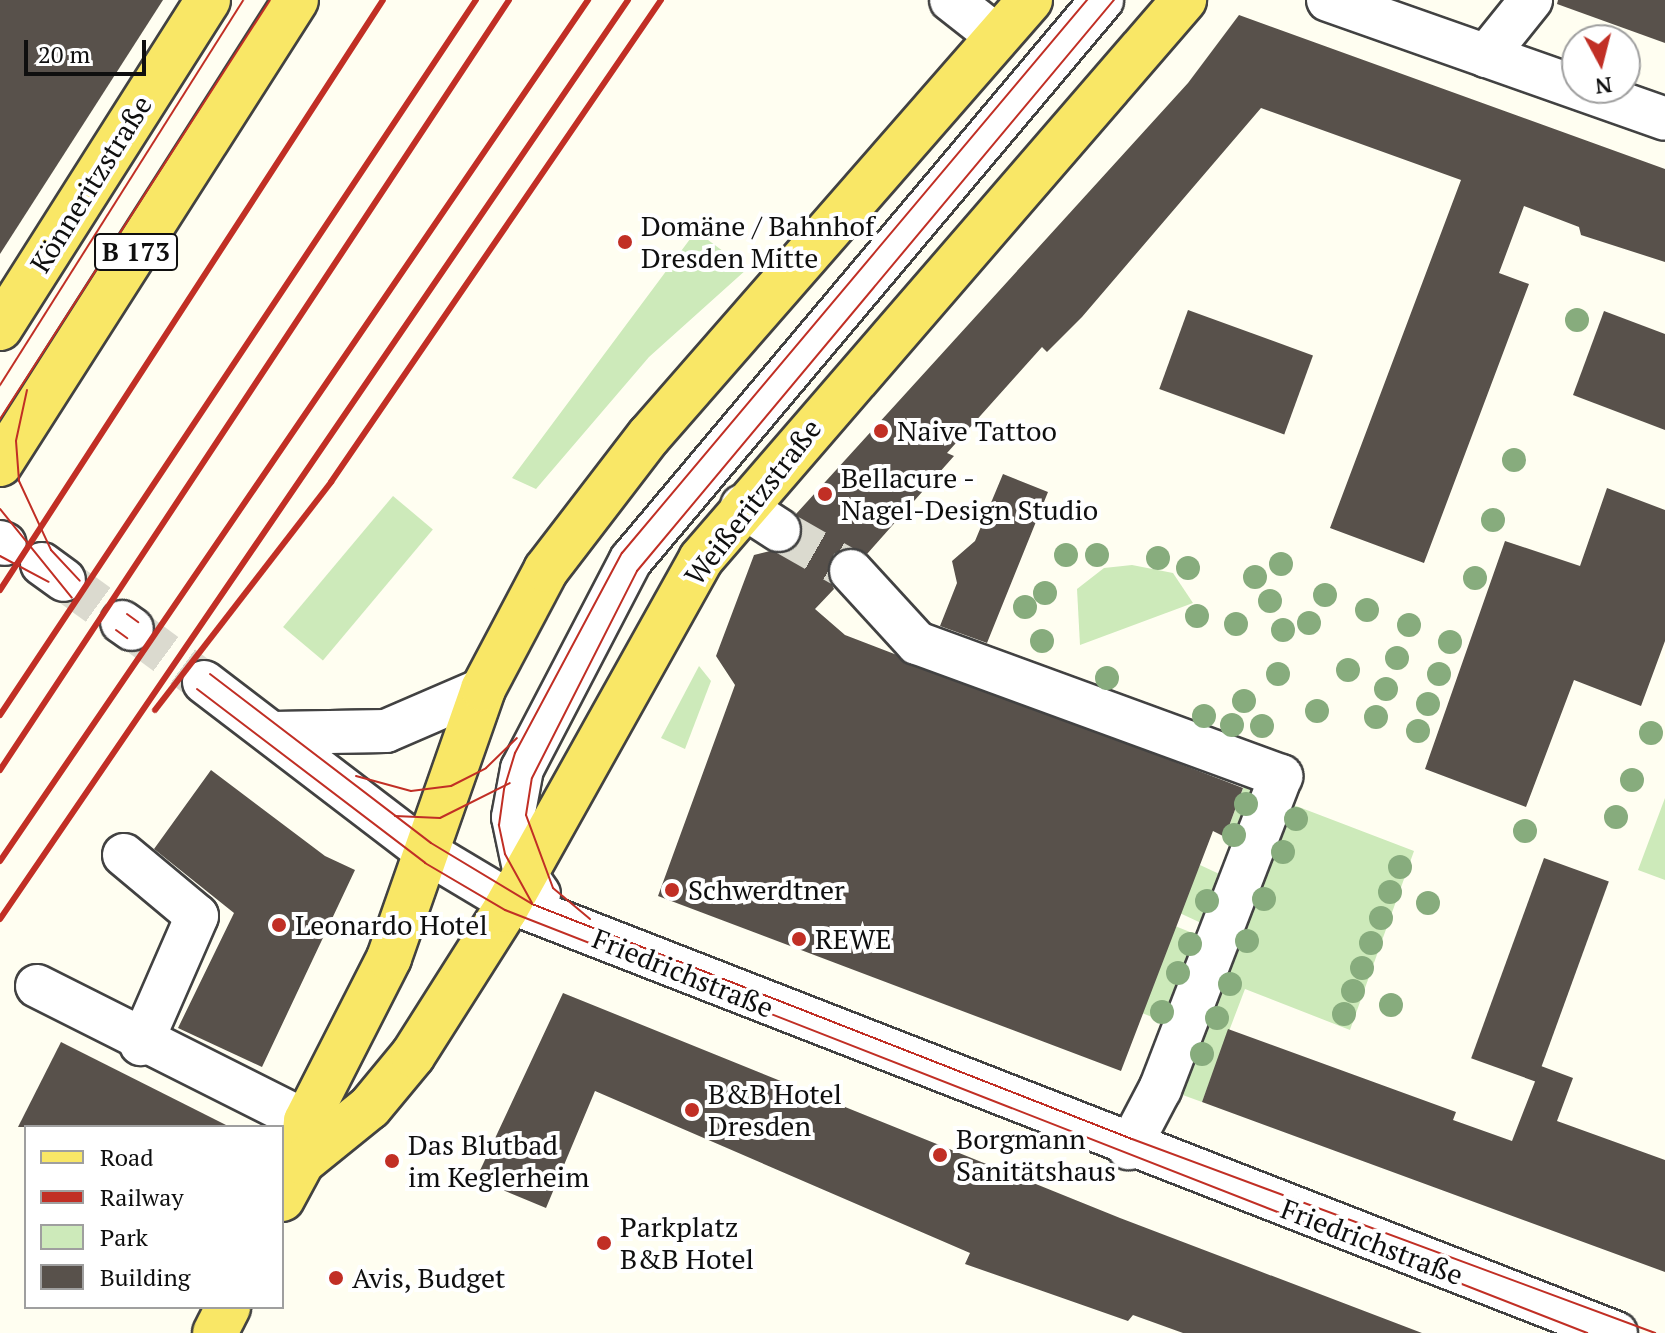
<!DOCTYPE html>
<html>
<head>
<meta charset="utf-8">
<style>
	body { margin:0 }
	#map { position:relative; width:1665px; height:1333px; overflow:hidden; background:#fffef1; font-family:"PT Serif",serif }
	div>[style] { position:absolute }
	.green>* { inset:0; background:#cdeaba; transform-origin:0 0 }
	.building>* { inset:0; background:#58514b; transform-origin:0 0 }
	.minor-tunnel>* { height:42px; margin-top:-21px; transform-origin:0; background:repeating-linear-gradient(90deg,#dbdacf 0 42px,transparent 0 63px) }
	.roads { filter:drop-shadow(2px 0 #424242) drop-shadow(-2px 0 #424242) drop-shadow(0 2px #424242) drop-shadow(0 -2px #424242) }
	.minor>* { height:42px; margin:-21px; padding:0 21px; transform-origin:21px; border-radius:21px; background:#fff }
	.major>* { height:44px; margin:-22px; padding:0 22px; transform-origin:22px; border-radius:22px; background:#f9e766 }
	.tram>* { height:2px; margin:-1px; padding:0 1px; transform-origin:1px; border-radius:1px; background:#c12f25 }
	.rail>* { height:6px; margin:-3px; padding:0 3px; transform-origin:3px; border-radius:3px; background:#c12f25 }
	.trees>* { width:24px; height:24px; margin:-12px; border-radius:50%; background:#87ac7d }
	.dots>* { width:22px; height:22px; translate:-50% -50%; box-sizing:border-box; border:4px solid #fff; border-radius:50% }
	span { translate:-50% -50%; white-space:nowrap; text-align:center; line-height:1.15; -webkit-text-stroke:8px #fff; paint-order:stroke }
	.shield-label span { padding:2px 6px; background:#fff; border:2px solid; border-radius:6px; -webkit-text-stroke-width:0 }
	.shield-label { font-size:26px; color:#0f0f0f; font-weight:700 }
	.street-label { font-size:28px; color:#0f0f0f }
	.poi-label { font-size:28px; color:#0f0f0f }
	.left { translate:0 -50%; text-align:left }
	.legend { position:absolute; left:24px; top:1125px; width:260px; height:184px; box-sizing:border-box; background:#fff; border:2px solid #9f9f9f; margin:0; padding:10px 14px; list-style:none; font-size:24px; color:#0f0f0f }
	.legend li { display:flex; align-items:center; gap:16px; height:40px }
	.legend b { width:40px; border:2px solid #9f9f9f }
	.north { position:absolute; left:1561px; top:24px; width:80px; height:80px; box-sizing:border-box; background:#fff; border:2px solid #9f9f9f; border-radius:50%; rotate:173deg; font-size:22px; font-weight:700; line-height:32px; text-align:center; color:#0f0f0f }
	.north::after { content:''; display:block; margin:auto; width:28px; height:36px; background:#c12f25; clip-path:polygon(50% 0,100% 100%,50% 72%,0 100%) }
	.scale { position:absolute; left:24px; top:40px; width:122px; height:36px; box-sizing:border-box; border:4px solid #0f0f0f; border-top:0; padding-left:10px; font-size:24px; line-height:28px; white-space:nowrap; color:#0f0f0f; -webkit-text-stroke:6px #fff; paint-order:stroke }
</style>
</head>
<body>
<div id="map">
	<div class="green">
		<div style="clip-path:polygon(696px 231px,747px 269px,649px 357px,536px 489px,512px 478px)"></div>
		<div style="left:393px;top:496px;width:52px;height:171px;rotate:40deg"></div>
		<div style="clip-path:polygon(1132px 565px,1173px 573px,1193px 603px,1080px 645px,1077px 589px,1104px 568px)"></div>
		<div style="clip-path:polygon(699px 666px,711px 681px,685px 749px,661px 738px)"></div>
		<div style="left:1247px;top:777px;width:23px;height:64px;rotate:20deg"></div>
		<div style="clip-path:polygon(1665px 798px,1665px 880px,1638px 870px)"></div>
		<div style="clip-path:polygon(1291px 804px,1414px 851px,1350px 1030px,1245px 989px,1202px 1102px,1180px 1094px)"></div>
		<div style="left:1200px;top:865px;width:35px;height:52px;rotate:25deg"></div>
		<div style="left:1175px;top:926px;width:37px;height:93px;rotate:22deg"></div>
	</div>
	<div class="building">
		<div style="clip-path:polygon(0 0,163px 0,0 254px)"></div>
		<div style="clip-path:polygon(1558px 0,1665px 0,1665px 43px,1557px 4px)"></div>
		<div style="clip-path:polygon(1239px 15px,1665px 169px,1665px 262px,1581px 235px,1579px 227px,1524px 206px,1499px 273px,1529px 284px,1424px 563px,1330px 528px,1461px 180px,1261px 108px,1082px 317px,1047px 352px,1042px 347px,947px 453px,954px 456px,867px 554px,847px 548px,834px 554px,828px 575px,834px 589px,815px 609px,845px 635px,1243px 788px,1225px 837px,1213px 831px,1121px 1071px,658px 896px,735px 685px,716px 656px,754px 555px,799px 544px,796px 514px,1188px 83px)"></div>
		<div style="left:1188px;top:310px;width:133px;height:84px;rotate:20deg"></div>
		<div style="clip-path:polygon(1604px 311px,1665px 334px,1665px 430px,1573px 395px)"></div>
		<div style="clip-path:polygon(1003px 474px,1048px 492px,987px 643px,940px 626px,957px 583px,952px 561px,975px 541px)"></div>
		<div style="clip-path:polygon(1607px 488px,1665px 510px,1665px 641px,1641px 706px,1574px 680px,1526px 807px,1425px 769px,1505px 541px,1580px 566px)"></div>
		<div style="clip-path:polygon(211px 770px,325px 856px,355px 870px,262px 1067px,178px 1028px,234px 913px,154px 849px)"></div>
		<div style="left:1544px;top:858px;width:69px;height:213px;rotate:20deg"></div>
		<div style="clip-path:polygon(563px 993px,1120px 1218px,1422px 1333px,1183px 1333px,1133px 1315px,1128px 1321px,965px 1264px,970px 1253px,595px 1091px,546px 1208px,476px 1179px)"></div>
		<div style="clip-path:polygon(1228px 1029px,1456px 1112px,1453px 1120px,1512px 1141px,1541px 1066px,1573px 1078px,1557px 1121px,1665px 1160px,1665px 1272px,1202px 1102px)"></div>
		<div style="clip-path:polygon(61px 1042px,230px 1127px,18px 1127px)"></div>
	</div>
	<div class="minor-tunnel">
		<div style="left:779px;top:530px;width:83px;rotate:29.7deg"></div>
		<div style="left:64px;top:580px;width:72px;rotate:35.9deg"></div>
		<div style="left:132px;top:629px;width:89px;rotate:36.4deg"></div>
	</div>
	<div class="roads">
		<div class="minor">
			<div style="left:951px;top:0;width:60px;rotate:38.2deg"></div>
			<div style="left:1328px;top:0;width:357px;rotate:19.4deg"></div>
			<div style="left:1486px;top:56px;width:72px;rotate:-51.2deg"></div>
			<div style="left:742px;top:506px;width:44px;rotate:33deg"></div>
			<div style="left:0;top:542px;width:5px;rotate:22deg"></div>
			<div style="left:42px;top:564px;width:27px;rotate:36deg"></div>
			<div style="left:851px;top:571px;width:98px;rotate:47.5deg"></div>
			<div style="left:917px;top:643px;width:388px;rotate:20.1deg"></div>
			<div style="left:1281px;top:776px;width:336px;rotate:111.1deg"></div>
			<div style="left:1160px;top:1089px;width:67px;rotate:117.7deg"></div>
			<div style="left:122px;top:622px;width:12px;rotate:35deg"></div>
			<div style="left:204px;top:682px;width:282px;rotate:37.4deg"></div>
			<div style="left:428px;top:853px;width:96px;rotate:30.9deg"></div>
			<div style="left:510px;top:902px;width:1187px;rotate:21.29deg"></div>
			<div style="left:273px;top:733px;width:113px;rotate:-1deg"></div>
			<div style="left:386px;top:731px;width:106px;rotate:-23.4deg"></div>
			<div style="left:124px;top:855px;width:95px;rotate:39.9deg"></div>
			<div style="left:197px;top:916px;width:140px;rotate:113.6deg"></div>
			<div style="left:539px;top:894px;width:24px;rotate:-125deg"></div>
			<div style="left:525px;top:874px;width:58px;rotate:-101.9deg"></div>
			<div style="left:513px;top:817px;width:49px;rotate:-79.4deg"></div>
			<div style="left:522px;top:769px;width:236px;rotate:-62.5deg"></div>
			<div style="left:631px;top:560px;width:732px;rotate:-49.93deg"></div>
			<div style="left:37px;top:986px;width:301px;rotate:26.7deg"></div>
		</div>
		<div class="major">
			<div style="left:0;top:328px;width:388px;rotate:-57.6deg"></div>
			<div style="left:0;top:464px;width:550px;rotate:-57.46deg"></div>
			<div style="left:302px;top:1162px;width:41px;rotate:-84.4deg"></div>
			<div style="left:306px;top:1121px;width:183px;rotate:-63deg"></div>
			<div style="left:389px;top:958px;width:285px;rotate:-70.7deg"></div>
			<div style="left:483px;top:689px;width:135px;rotate:-62.1deg"></div>
			<div style="left:546px;top:570px;width:169px;rotate:-52.5deg"></div>
			<div style="left:649px;top:436px;width:579px;rotate:-48.85deg"></div>
			<div style="left:282px;top:1199px;width:42px;rotate:-61.6deg"></div>
			<div style="left:302px;top:1162px;width:87px;rotate:-39deg"></div>
			<div style="left:370px;top:1107px;width:67px;rotate:-50.4deg"></div>
			<div style="left:413px;top:1055px;width:172px;rotate:-57.6deg"></div>
			<div style="left:505px;top:910px;width:402px;rotate:-60.8deg"></div>
			<div style="left:701px;top:559px;width:739px;rotate:-49.17deg"></div>
			<div style="left:215px;top:1333px;width:29px;rotate:-63deg"></div>
		</div>
	</div>
	<div class="tram">
		<div style="left:0;top:385px;width:455px;rotate:-57.7deg"></div>
		<div style="left:27px;top:390px;width:52px;rotate:102.2deg"></div>
		<div style="left:16px;top:441px;width:40px;rotate:85.7deg"></div>
		<div style="left:19px;top:481px;width:76px;rotate:65.1deg"></div>
		<div style="left:51px;top:550px;width:42px;rotate:46.9deg"></div>
		<div style="left:0;top:419px;width:498px;rotate:-57.2deg"></div>
		<div style="left:0;top:509px;width:114px;rotate:51deg"></div>
		<div style="left:0;top:556px;width:55px;rotate:28deg"></div>
		<div style="left:127px;top:614px;width:14px;rotate:36deg"></div>
		<div style="left:116px;top:630px;width:14px;rotate:36deg"></div>
		<div style="left:210px;top:674px;width:278px;rotate:37.4deg"></div>
		<div style="left:431px;top:843px;width:118px;rotate:31.1deg"></div>
		<div style="left:532px;top:904px;width:644px;rotate:21.39deg"></div>
		<div style="left:1132px;top:1139px;width:558px;rotate:20.35deg"></div>
		<div style="left:197px;top:689px;width:287px;rotate:37.3deg"></div>
		<div style="left:425px;top:863px;width:93px;rotate:30.4deg"></div>
		<div style="left:505px;top:910px;width:1162px;rotate:21.35deg"></div>
		<div style="left:356px;top:776px;width:57px;rotate:15.3deg"></div>
		<div style="left:411px;top:791px;width:40px;rotate:-7.1deg"></div>
		<div style="left:451px;top:786px;width:39px;rotate:-27deg"></div>
		<div style="left:486px;top:768px;width:43px;rotate:-44.1deg"></div>
		<div style="left:395px;top:816px;width:45px;rotate:2.5deg"></div>
		<div style="left:440px;top:818px;width:78px;rotate:-26.6deg"></div>
		<div style="left:532px;top:903px;width:56px;rotate:-118.9deg"></div>
		<div style="left:505px;top:854px;width:30px;rotate:-102deg"></div>
		<div style="left:499px;top:825px;width:36px;rotate:-82deg"></div>
		<div style="left:504px;top:789px;width:38px;rotate:-73deg"></div>
		<div style="left:515px;top:753px;width:227px;rotate:-61.9deg"></div>
		<div style="left:622px;top:553px;width:723px;rotate:-49.94deg"></div>
		<div style="left:590px;top:919px;width:48px;rotate:-140deg"></div>
		<div style="left:553px;top:888px;width:78px;rotate:-110.3deg"></div>
		<div style="left:526px;top:815px;width:37px;rotate:-81deg"></div>
		<div style="left:532px;top:778px;width:232px;rotate:-63.1deg"></div>
		<div style="left:637px;top:571px;width:744px;rotate:-50.13deg"></div>
	</div>
	<div class="rail">
		<div style="left:0;top:590px;width:703px;rotate:-57.01deg"></div>
		<div style="left:155px;top:710px;width:288px;rotate:-52.3deg"></div>
		<div style="left:331px;top:482px;width:584px;rotate:-55.6deg"></div>
		<div style="left:0;top:715px;width:859px;rotate:-56.35deg"></div>
		<div style="left:0;top:770px;width:923px;rotate:-56.53deg"></div>
		<div style="left:0;top:861px;width:1043px;rotate:-55.67deg"></div>
		<div style="left:0;top:919px;width:1113px;rotate:-55.65deg"></div>
	</div>
	<div class="trees">
		<div style="left:1577px;top:320px"></div>
		<div style="left:1514px;top:460px"></div>
		<div style="left:1493px;top:520px"></div>
		<div style="left:1066px;top:555px"></div>
		<div style="left:1097px;top:555px"></div>
		<div style="left:1158px;top:558px"></div>
		<div style="left:1281px;top:564px"></div>
		<div style="left:1188px;top:568px"></div>
		<div style="left:1255px;top:577px"></div>
		<div style="left:1475px;top:578px"></div>
		<div style="left:1045px;top:593px"></div>
		<div style="left:1325px;top:595px"></div>
		<div style="left:1270px;top:601px"></div>
		<div style="left:1025px;top:607px"></div>
		<div style="left:1367px;top:610px"></div>
		<div style="left:1197px;top:616px"></div>
		<div style="left:1309px;top:623px"></div>
		<div style="left:1236px;top:624px"></div>
		<div style="left:1409px;top:625px"></div>
		<div style="left:1283px;top:630px"></div>
		<div style="left:1042px;top:641px"></div>
		<div style="left:1450px;top:642px"></div>
		<div style="left:1397px;top:658px"></div>
		<div style="left:1348px;top:670px"></div>
		<div style="left:1278px;top:674px"></div>
		<div style="left:1439px;top:674px"></div>
		<div style="left:1107px;top:678px"></div>
		<div style="left:1386px;top:689px"></div>
		<div style="left:1244px;top:701px"></div>
		<div style="left:1428px;top:704px"></div>
		<div style="left:1317px;top:711px"></div>
		<div style="left:1204px;top:716px"></div>
		<div style="left:1376px;top:717px"></div>
		<div style="left:1232px;top:725px"></div>
		<div style="left:1262px;top:726px"></div>
		<div style="left:1418px;top:731px"></div>
		<div style="left:1651px;top:733px"></div>
		<div style="left:1632px;top:780px"></div>
		<div style="left:1246px;top:804px"></div>
		<div style="left:1616px;top:817px"></div>
		<div style="left:1296px;top:819px"></div>
		<div style="left:1525px;top:831px"></div>
		<div style="left:1234px;top:835px"></div>
		<div style="left:1283px;top:852px"></div>
		<div style="left:1400px;top:867px"></div>
		<div style="left:1390px;top:892px"></div>
		<div style="left:1264px;top:899px"></div>
		<div style="left:1207px;top:901px"></div>
		<div style="left:1428px;top:903px"></div>
		<div style="left:1381px;top:918px"></div>
		<div style="left:1247px;top:941px"></div>
		<div style="left:1371px;top:943px"></div>
		<div style="left:1190px;top:944px"></div>
		<div style="left:1362px;top:968px"></div>
		<div style="left:1178px;top:973px"></div>
		<div style="left:1230px;top:984px"></div>
		<div style="left:1353px;top:991px"></div>
		<div style="left:1391px;top:1005px"></div>
		<div style="left:1162px;top:1012px"></div>
		<div style="left:1344px;top:1014px"></div>
		<div style="left:1217px;top:1018px"></div>
		<div style="left:1202px;top:1054px"></div>
	</div>
	<div class="dots">
		<div style="left:625px;top:242px;background:#c12f25"></div>
		<div style="left:881px;top:431px;background:#c12f25"></div>
		<div style="left:825px;top:494px;background:#c12f25"></div>
		<div style="left:672px;top:890px;background:#c12f25"></div>
		<div style="left:279px;top:925px;background:#c12f25"></div>
		<div style="left:799px;top:939px;background:#c12f25"></div>
		<div style="left:692px;top:1110px;background:#c12f25"></div>
		<div style="left:940px;top:1155px;background:#c12f25"></div>
		<div style="left:392px;top:1161px;background:#c12f25"></div>
		<div style="left:604px;top:1243px;background:#c12f25"></div>
		<div style="left:336px;top:1278px;background:#c12f25"></div>
	</div>
	<div class="shield-label">
		<span style="left:136px;top:252px">B 173</span>
	</div>
	<div class="street-label">
		<span style="left:91px;top:184px;rotate:-58deg">Könneritzstraße</span>
		<span style="left:753px;top:502px;rotate:-52deg">Weißeritzstraße</span>
		<span style="left:683px;top:973px;rotate:22deg">Friedrichstraße</span>
		<span style="left:1372px;top:1242px;rotate:21deg">Friedrichstraße</span>
	</div>
	<div class="poi-label">
		<span class="left" style="left:641px;top:242px">Domäne / Bahnhof<br>Dresden Mitte</span>
		<span class="left" style="left:897px;top:431px">Naive Tattoo</span>
		<span class="left" style="left:841px;top:494px">Bellacure -<br>Nagel-Design Studio</span>
		<span class="left" style="left:688px;top:890px">Schwerdtner</span>
		<span class="left" style="left:295px;top:925px">Leonardo Hotel</span>
		<span class="left" style="left:815px;top:939px">REWE</span>
		<span class="left" style="left:708px;top:1110px">B&amp;B Hotel<br>Dresden</span>
		<span class="left" style="left:956px;top:1155px">Borgmann<br>Sanitätshaus</span>
		<span class="left" style="left:408px;top:1161px">Das Blutbad<br>im Keglerheim</span>
		<span class="left" style="left:620px;top:1243px">Parkplatz<br>B&amp;B Hotel</span>
		<span class="left" style="left:352px;top:1278px">Avis, Budget</span>
	</div>
	<ul class="legend">
	<li><b style="height:10px;background:#f9e766"></b>Road</li>
	<li><b style="height:10px;background:#c12f25"></b>Railway</li>
	<li><b style="height:22px;background:#cdeaba"></b>Park</li>
	<li><b style="height:22px;background:#58514b"></b>Building</li>
	</ul>
	<div class="north">N</div>
	<div class="scale">20 m</div>
</div>
</body>
</html>
